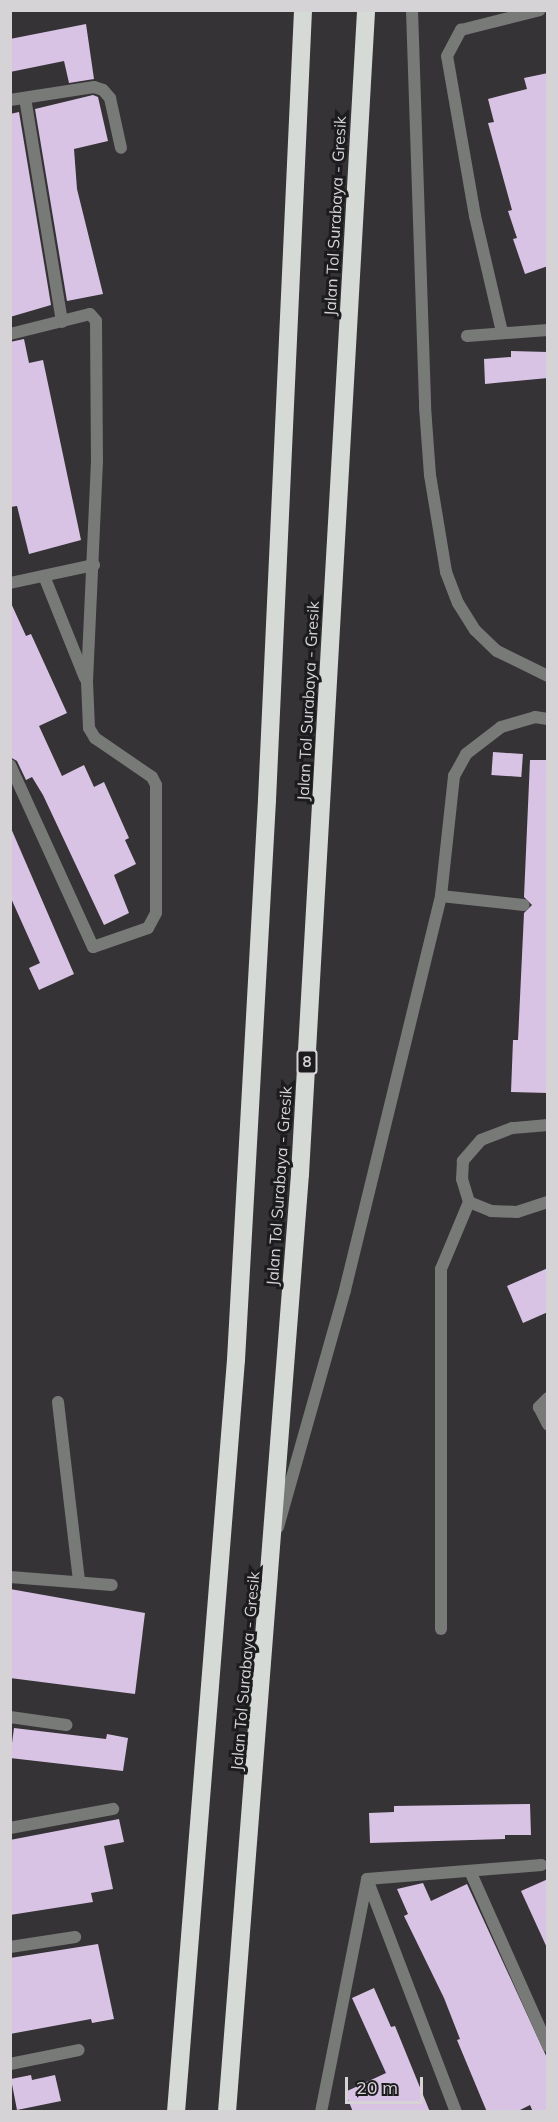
<!DOCTYPE html>
<html>
<head>
<meta charset="utf-8">
<style>
	body { margin:0 }
	#map { position:relative; width:558px; height:2122px; overflow:hidden; background:#363337; font-family:Mulish,sans-serif }
	div>[style] { position:absolute }
	.building>* { inset:0; background:#d8c3e4; transform-origin:0 0 }
	.service>* { height:12px; margin:-6px; padding:0 6px; transform-origin:6px; border-radius:6px; background:#787a78 }
	.minor>* { height:12px; margin:-6px; padding:0 6px; transform-origin:6px; border-radius:6px; background:#787a78 }
	.motorway>* { height:18px; margin:-9px; padding:0 9px; transform-origin:9px; border-radius:9px; background:#d6dad6 }
	span { translate:-50% -50%; white-space:nowrap; text-align:center; line-height:1.15; -webkit-text-stroke:6px #1c1b1d; paint-order:stroke }
	.shield-label span { padding:2px 4px; background:#1c1b1d; border:2px solid; border-radius:4px; -webkit-text-stroke-width:0 }
	.shield-label { font-size:15px; color:#d5d3d6; font-weight:700 }
	.street-label { font-size:16px; color:#d5d3d6 }
	.frame { position:absolute; inset:0; border:12px solid #d5d3d6; pointer-events:none }
	.scale { position:absolute; left:345px; top:2077px; width:78px; height:27px; box-sizing:border-box; border:3px solid #d5d3d6; border-top:0; padding-left:8px; font-size:18px; line-height:21px; white-space:nowrap; color:#d5d3d6; -webkit-text-stroke:4px #1c1b1d; paint-order:stroke }
</style>
</head>
<body>
<div id="map">
	<div class="building">
		<div style="clip-path:polygon(86px 24px,94px 79px,69px 83px,64px 61px,10px 72px,10px 39px)"></div>
		<div style="clip-path:polygon(548px 73px,548px 266px,525px 274px,513px 239px,517px 238px,508px 211px,512px 210px,488px 123px,494px 122px,488px 99px,527px 89px,524px 78px)"></div>
		<div style="clip-path:polygon(93px 95px,98px 97px,108px 141px,74px 149px,77px 189px,103px 294px,67px 301px,35px 109px)"></div>
		<div style="clip-path:polygon(19px 112px,51px 305px,10px 317px,10px 114px)"></div>
		<div style="clip-path:polygon(24px 339px,29px 363px,43px 360px,81px 540px,29px 554px,17px 506px,10px 507px,10px 342px)"></div>
		<div style="clip-path:polygon(511px 351px,548px 352px,548px 378px,485px 384px,484px 359px,511px 357px)"></div>
		<div style="clip-path:polygon(10px 601px,26px 636px,31px 634px,67px 713px,39px 726px,62px 776px,84px 765px,94px 787px,104px 782px,129px 838px,125px 840px,136px 864px,114px 875px,129px 913px,104px 925px,43px 795px,32px 777px,26px 780px,17px 761px,10px 757px)"></div>
		<div style="left:493px;top:752px;width:30px;height:23px;rotate:4deg"></div>
		<div style="clip-path:polygon(530px 760px,548px 760px,548px 1093px,511px 1092px,513px 1040px,518px 1040px,524px 913px,532px 905px,524px 897px)"></div>
		<div style="clip-path:polygon(10px 826px,74px 974px,39px 990px,29px 968px,40px 963px,10px 896px)"></div>
		<div style="clip-path:polygon(548px 1268px,548px 1312px,523px 1323px,507px 1286px)"></div>
		<div style="clip-path:polygon(10px 1589px,145px 1613px,135px 1694px,10px 1678px)"></div>
		<div style="clip-path:polygon(14px 1728px,106px 1739px,107px 1734px,128px 1738px,123px 1771px,10px 1758px)"></div>
		<div style="clip-path:polygon(530px 1804px,531px 1835px,505px 1835px,505px 1839px,370px 1843px,369px 1813px,394px 1812px,394px 1806px)"></div>
		<div style="clip-path:polygon(119px 1819px,124px 1842px,104px 1846px,113px 1889px,91px 1893px,93px 1902px,10px 1915px,10px 1840px)"></div>
		<div style="clip-path:polygon(548px 1879px,548px 1950px,521px 1891px)"></div>
		<div style="clip-path:polygon(423px 1883px,431px 1901px,467px 1884px,548px 2060px,548px 2112px,533px 2112px,530px 2105px,516px 2112px,487px 2112px,457px 2040px,460px 2039px,444px 1998px,404px 1916px,408px 1914px,397px 1889px)"></div>
		<div style="clip-path:polygon(98px 1944px,114px 2019px,92px 2023px,91px 2019px,10px 2034px,10px 1958px)"></div>
		<div style="clip-path:polygon(374px 1988px,391px 2027px,395px 2026px,430px 2112px,353px 2112px,345px 2092px,386px 2073px,352px 1998px)"></div>
		<div style="clip-path:polygon(31px 2075px,32px 2080px,55px 2075px,61px 2101px,17px 2110px,11px 2079px)"></div>
	</div>
	<div class="service">
		<div style="left:412px;top:10px;width:397px;rotate:88.1deg"></div>
		<div style="left:425px;top:407px;width:68px;rotate:85.8deg"></div>
		<div style="left:430px;top:475px;width:98px;rotate:80.6deg"></div>
		<div style="left:446px;top:572px;width:33px;rotate:69deg"></div>
		<div style="left:458px;top:603px;width:32px;rotate:58deg"></div>
		<div style="left:475px;top:630px;width:30px;rotate:44deg"></div>
		<div style="left:497px;top:651px;width:57px;rotate:26.1deg"></div>
		<div style="left:441px;top:896px;width:83px;rotate:6.2deg"></div>
		<div style="left:548px;top:1125px;width:36px;rotate:175deg"></div>
		<div style="left:512px;top:1128px;width:33px;rotate:159deg"></div>
		<div style="left:481px;top:1140px;width:28px;rotate:131deg"></div>
		<div style="left:463px;top:1161px;width:18px;rotate:93deg"></div>
		<div style="left:462px;top:1179px;width:24px;rotate:73deg"></div>
		<div style="left:469px;top:1202px;width:24px;rotate:22deg"></div>
		<div style="left:491px;top:1211px;width:26px;rotate:2deg"></div>
		<div style="left:517px;top:1212px;width:33px;rotate:-18deg"></div>
		<div style="left:278px;top:1527px;width:246px;rotate:-74.2deg"></div>
		<div style="left:345px;top:1290px;width:406px;rotate:-76.3deg"></div>
		<div style="left:441px;top:896px;width:121px;rotate:-83.8deg"></div>
		<div style="left:454px;top:776px;width:25px;rotate:-61deg"></div>
		<div style="left:466px;top:754px;width:44px;rotate:-37.6deg"></div>
		<div style="left:501px;top:727px;width:35px;rotate:-16deg"></div>
		<div style="left:535px;top:717px;width:13px;rotate:9deg"></div>
		<div style="left:441px;top:1629px;width:360px;rotate:-90deg"></div>
		<div style="left:441px;top:1269px;width:73px;rotate:-67.3deg"></div>
	</div>
	<div class="minor">
		<div style="left:25px;top:98px;width:227px;rotate:80.6deg"></div>
		<div style="left:10px;top:100px;width:85px;rotate:-8.8deg"></div>
		<div style="left:94px;top:87px;width:9px;rotate:18deg"></div>
		<div style="left:103px;top:90px;width:11px;rotate:49deg"></div>
		<div style="left:110px;top:98px;width:51px;rotate:77.6deg"></div>
		<div style="left:502px;top:332px;width:119px;rotate:-103.1deg"></div>
		<div style="left:475px;top:216px;width:162px;rotate:-99.9deg"></div>
		<div style="left:447px;top:56px;width:30px;rotate:-62deg"></div>
		<div style="left:461px;top:30px;width:81px;rotate:-14.2deg"></div>
		<div style="left:10px;top:334px;width:82px;rotate:-14deg"></div>
		<div style="left:90px;top:314px;width:9px;rotate:49deg"></div>
		<div style="left:96px;top:321px;width:140px;rotate:89.6deg"></div>
		<div style="left:97px;top:461px;width:221px;rotate:92.6deg"></div>
		<div style="left:87px;top:682px;width:46px;rotate:87.5deg"></div>
		<div style="left:89px;top:728px;width:12px;rotate:59deg"></div>
		<div style="left:95px;top:738px;width:69px;rotate:34.4deg"></div>
		<div style="left:152px;top:777px;width:9px;rotate:63deg"></div>
		<div style="left:156px;top:785px;width:128px;rotate:90deg"></div>
		<div style="left:156px;top:913px;width:17px;rotate:118deg"></div>
		<div style="left:148px;top:928px;width:58px;rotate:160.9deg"></div>
		<div style="left:93px;top:947px;width:200px;rotate:-114.5deg"></div>
		<div style="left:467px;top:336px;width:81px;rotate:-4.2deg"></div>
		<div style="left:44px;top:576px;width:110px;rotate:68.1deg"></div>
		<div style="left:10px;top:583px;width:86px;rotate:-12.1deg"></div>
		<div style="left:548px;top:1398px;width:13px;rotate:135deg"></div>
		<div style="left:539px;top:1407px;width:20px;rotate:63deg"></div>
		<div style="left:58px;top:1402px;width:181px;rotate:83.3deg"></div>
		<div style="left:10px;top:1577px;width:102px;rotate:4.5deg"></div>
		<div style="left:10px;top:1717px;width:57px;rotate:8.1deg"></div>
		<div style="left:10px;top:1828px;width:105px;rotate:-10.5deg"></div>
		<div style="left:470px;top:1871px;width:192px;rotate:66deg"></div>
		<div style="left:367px;top:1879px;width:249px;rotate:69.1deg"></div>
		<div style="left:367px;top:1879px;width:175px;rotate:-4.6deg"></div>
		<div style="left:10px;top:1947px;width:66px;rotate:-8.7deg"></div>
		<div style="left:10px;top:2064px;width:70px;rotate:-11.5deg"></div>
		<div style="left:321px;top:2112px;width:237px;rotate:-78.8deg"></div>
	</div>
	<div class="motorway">
		<div style="left:176px;top:2112px;width:754px;rotate:-85.44deg"></div>
		<div style="left:236px;top:1360px;width:561px;rotate:-86.83deg"></div>
		<div style="left:267px;top:800px;width:791px;rotate:-87.39deg"></div>
		<div style="left:227px;top:2112px;width:941px;rotate:-85.55deg"></div>
		<div style="left:300px;top:1174px;width:1166px;rotate:-86.75deg"></div>
	</div>
	<div class="shield-label">
		<span style="left:307px;top:1062px">8</span>
	</div>
	<div class="street-label">
		<span style="left:335px;top:216px;rotate:-87deg">Jalan Tol Surabaya - Gresik</span>
		<span style="left:308px;top:701px;rotate:-87deg">Jalan Tol Surabaya - Gresik</span>
		<span style="left:279px;top:1186px;rotate:-86deg">Jalan Tol Surabaya - Gresik</span>
		<span style="left:245px;top:1671px;rotate:-85deg">Jalan Tol Surabaya - Gresik</span>
	</div>
	<div class="frame"></div>
	<div class="scale">20 m</div>
</div>
</body>
</html>
